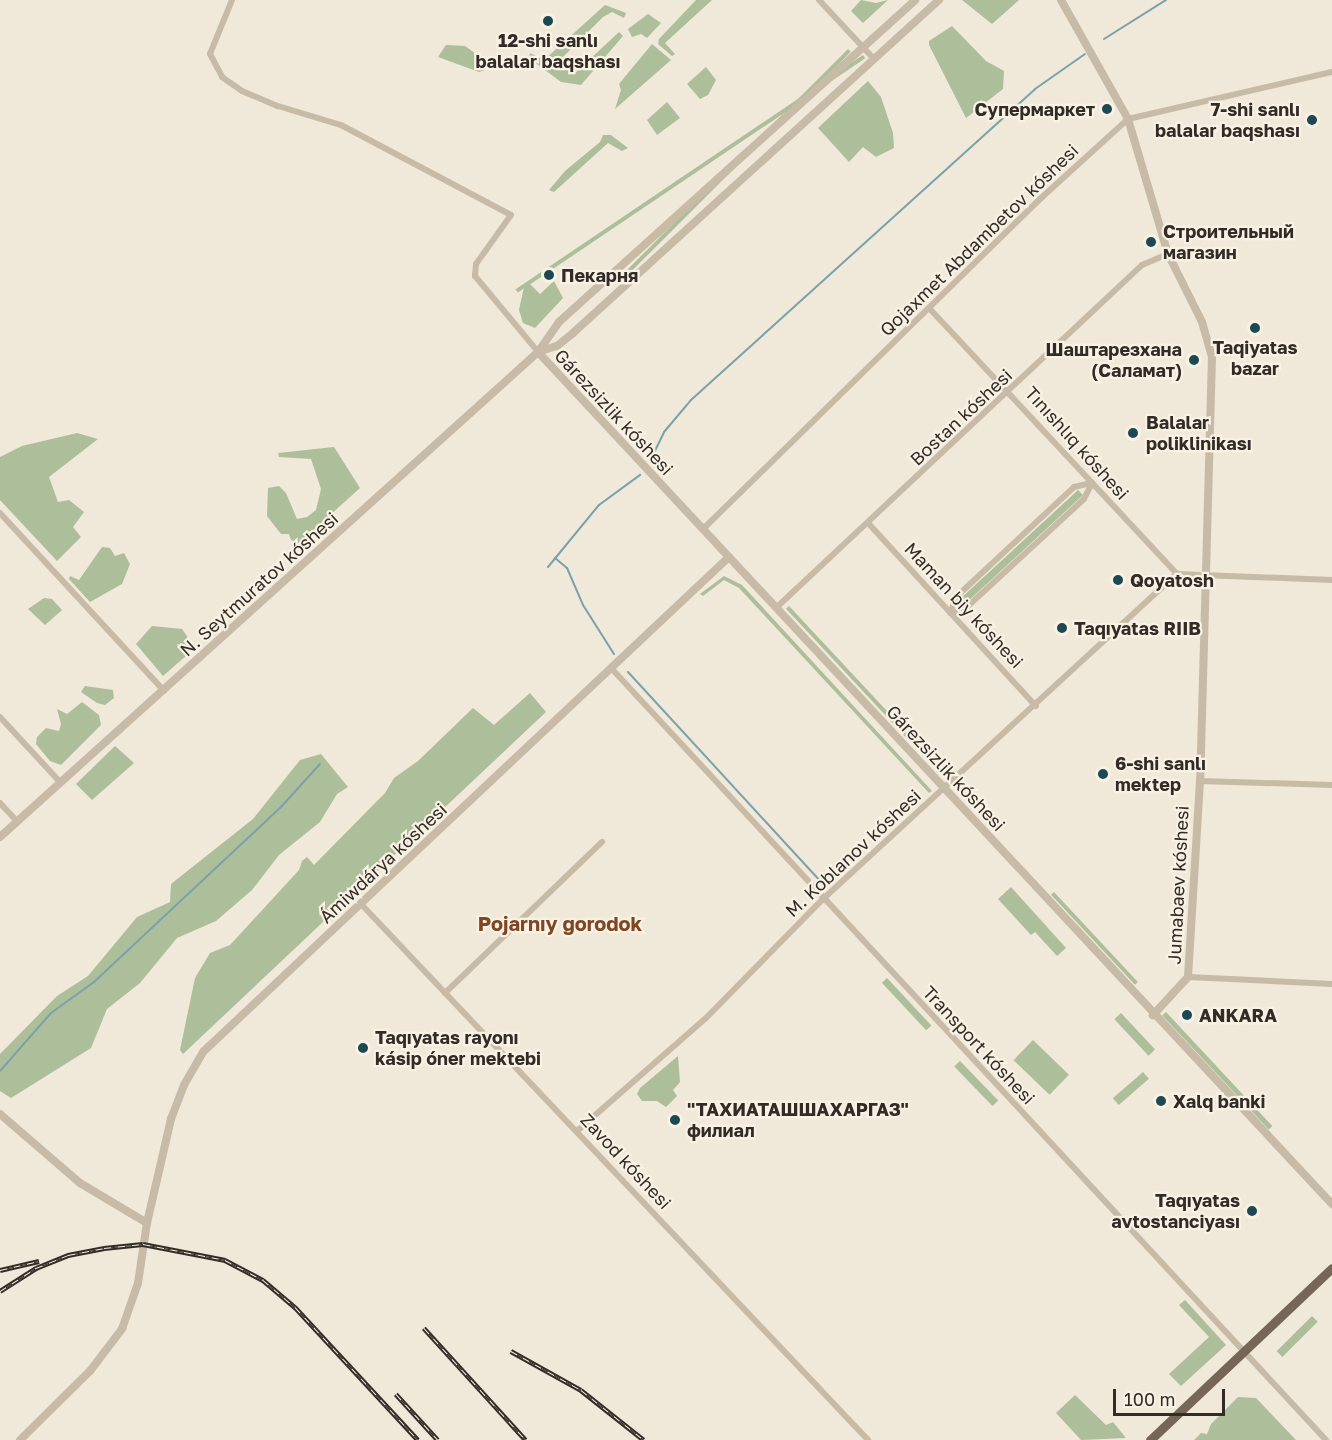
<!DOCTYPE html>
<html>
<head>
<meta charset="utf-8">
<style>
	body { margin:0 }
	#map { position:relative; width:1332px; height:1440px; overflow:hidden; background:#f0e8d9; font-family:"Golos Text",sans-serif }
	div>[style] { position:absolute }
	.green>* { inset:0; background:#adbe9a; transform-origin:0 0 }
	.stream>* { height:2px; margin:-1px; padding:0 1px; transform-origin:1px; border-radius:1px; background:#7aa2ab }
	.minor>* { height:6px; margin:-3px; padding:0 3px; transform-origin:3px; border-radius:3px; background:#c7baa6 }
	.tertiary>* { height:8px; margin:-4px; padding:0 4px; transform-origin:4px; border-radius:4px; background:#c7baa6 }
	.primary>* { height:9px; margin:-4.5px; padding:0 4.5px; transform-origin:4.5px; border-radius:4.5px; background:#756658 }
	.rail>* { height:4.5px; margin-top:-2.25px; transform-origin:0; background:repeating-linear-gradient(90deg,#f8f2e5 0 7px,#332c26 0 14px); box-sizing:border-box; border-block:2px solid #332c26 }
	.dots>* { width:16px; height:16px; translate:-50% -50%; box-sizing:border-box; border:3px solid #f8f2e5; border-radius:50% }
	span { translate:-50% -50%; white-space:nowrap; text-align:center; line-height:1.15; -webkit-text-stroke:4.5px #f8f2e5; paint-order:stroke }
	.poi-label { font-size:18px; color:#332c26; font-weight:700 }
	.right { translate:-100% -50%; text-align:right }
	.left { translate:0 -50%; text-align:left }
	.street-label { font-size:18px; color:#332c26 }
	.neighbourhood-label { font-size:20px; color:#7e4623; font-weight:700 }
	.scale { position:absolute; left:1113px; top:1389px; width:112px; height:27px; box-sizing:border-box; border:3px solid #332c26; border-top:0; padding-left:8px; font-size:18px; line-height:21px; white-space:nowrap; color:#332c26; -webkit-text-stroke:4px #f8f2e5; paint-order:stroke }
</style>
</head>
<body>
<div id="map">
	<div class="green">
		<div style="clip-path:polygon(696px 0,712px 0,665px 43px,675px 54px,672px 56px,658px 44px,659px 39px)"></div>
		<div style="clip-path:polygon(861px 0,876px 3px,888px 0,863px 23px,851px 11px)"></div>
		<div style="clip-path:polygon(962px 0,1019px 0,992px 24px)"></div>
		<div style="clip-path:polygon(605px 5px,626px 13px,624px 18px,612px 12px,603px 17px,560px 60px,574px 74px,619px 32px,623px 36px,581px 85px,561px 82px,529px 58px,530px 53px,544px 60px)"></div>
		<div style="clip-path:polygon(648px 14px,661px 23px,647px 38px,641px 34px,632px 37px,628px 29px)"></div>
		<div style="clip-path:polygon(952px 26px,986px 61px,1004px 71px,1003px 89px,966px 118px,929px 45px,929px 41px)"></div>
		<div style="clip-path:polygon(652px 44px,671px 60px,615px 109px,621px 90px,619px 84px)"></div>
		<div style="clip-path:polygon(446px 45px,465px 46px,486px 61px,485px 70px,479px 72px,438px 57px)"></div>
		<div style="left:848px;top:49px;width:4px;height:326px;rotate:45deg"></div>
		<div style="left:863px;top:55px;width:4px;height:419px;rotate:56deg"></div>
		<div style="clip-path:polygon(706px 67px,716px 80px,708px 95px,700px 99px,687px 84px)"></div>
		<div style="clip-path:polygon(868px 81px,881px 97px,893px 133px,894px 148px,876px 157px,863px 147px,849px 162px,818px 128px)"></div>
		<div style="clip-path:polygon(667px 102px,680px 118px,657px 135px,647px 120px)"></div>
		<div style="clip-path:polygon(603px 135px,611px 135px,628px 148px,622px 151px,608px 143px,554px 192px,549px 190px,565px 171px,600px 142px)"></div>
		<div style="clip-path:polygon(554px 281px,563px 298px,535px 328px,523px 323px,519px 310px,524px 287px,530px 284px,540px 294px)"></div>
		<div style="clip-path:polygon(77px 433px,98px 439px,49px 477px,58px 502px,69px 500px,84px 512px,73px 527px,81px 537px,57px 561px,0 500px,0 457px,22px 446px)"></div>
		<div style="clip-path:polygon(334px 447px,360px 488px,299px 543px,291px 540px,289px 534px,281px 534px,267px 516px,268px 488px,279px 486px,286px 493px,297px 519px,307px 517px,316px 510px,321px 489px,311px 459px,279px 457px,278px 453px)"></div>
		<div style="clip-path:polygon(1078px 490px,1083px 495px,965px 604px,960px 604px,960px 599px)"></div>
		<div style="clip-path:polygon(102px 547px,110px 548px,115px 556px,124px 553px,130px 564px,122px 584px,90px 602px,69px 579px,70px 576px,79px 580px)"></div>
		<div style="clip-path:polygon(724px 576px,742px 585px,932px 791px,929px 793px,739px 588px,724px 580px,703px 596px,700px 594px)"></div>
		<div style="clip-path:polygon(44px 598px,52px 599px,62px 610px,45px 625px,28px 609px)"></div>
		<div style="left:789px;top:606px;width:230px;height:4px;rotate:47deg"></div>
		<div style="clip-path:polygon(152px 626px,182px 629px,195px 648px,163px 676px,136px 644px)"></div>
		<div style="clip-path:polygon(85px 686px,113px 690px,114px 698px,105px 705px,97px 703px,81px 692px)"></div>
		<div style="clip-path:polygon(530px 693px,546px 712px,183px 1054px,180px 1050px,195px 978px,210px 953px,230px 945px,299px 870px,302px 861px,307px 857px,314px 865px,385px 793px,394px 778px,418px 761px,473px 708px,494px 725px)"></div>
		<div style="clip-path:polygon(82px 702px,99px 715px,101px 725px,61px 765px,50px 761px,36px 744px,37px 737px,46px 728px,59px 731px,61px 724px,57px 709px,67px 714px)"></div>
		<div style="clip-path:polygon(115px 746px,134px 763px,92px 800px,76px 784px)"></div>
		<div style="clip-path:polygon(321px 754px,348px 787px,337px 794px,320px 822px,279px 855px,252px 890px,216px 921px,177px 938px,140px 983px,107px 1009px,91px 1048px,11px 1098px,0 1091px,0 1054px,57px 996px,88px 976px,137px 917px,170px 902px,171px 884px,253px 819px,300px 760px)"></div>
		<div style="clip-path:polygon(1011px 887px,1066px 948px,1057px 956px,1035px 932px,1031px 935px,998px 899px)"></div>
		<div style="left:1054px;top:892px;width:123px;height:4px;rotate:47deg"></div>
		<div style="left:887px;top:978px;width:65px;height:7px;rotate:47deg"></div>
		<div style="left:1166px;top:1012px;width:156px;height:5px;rotate:47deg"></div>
		<div style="left:1121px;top:1013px;width:50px;height:9px;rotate:47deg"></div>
		<div style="left:1033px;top:1040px;width:50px;height:28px;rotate:44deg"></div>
		<div style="clip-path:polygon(678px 1056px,680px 1082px,673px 1090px,677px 1096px,666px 1107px,657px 1101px,642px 1101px,637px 1094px,640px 1088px)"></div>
		<div style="left:960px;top:1061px;width:55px;height:8px;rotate:46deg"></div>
		<div style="left:1143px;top:1072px;width:9px;height:40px;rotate:49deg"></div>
		<div style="clip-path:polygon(1185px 1300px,1226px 1345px,1181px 1386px,1169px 1374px,1209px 1337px,1179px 1305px)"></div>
		<div style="left:1312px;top:1316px;width:8px;height:50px;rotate:45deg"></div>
		<div style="clip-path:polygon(1075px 1395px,1106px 1425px,1113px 1422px,1126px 1438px,1081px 1440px,1056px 1413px)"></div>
		<div style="clip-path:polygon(1238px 1397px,1256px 1398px,1296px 1440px,1194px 1440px,1201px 1433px,1207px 1434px,1211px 1424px)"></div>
	</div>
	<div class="stream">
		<div style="left:1104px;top:39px;width:73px;rotate:-32.2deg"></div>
		<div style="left:650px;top:461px;width:32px;rotate:-64deg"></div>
		<div style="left:664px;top:432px;width:42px;rotate:-49.8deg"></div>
		<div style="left:691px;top:400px;width:464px;rotate:-42.1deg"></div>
		<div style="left:1035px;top:89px;width:61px;rotate:-35deg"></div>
		<div style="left:555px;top:558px;width:16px;rotate:40deg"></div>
		<div style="left:567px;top:568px;width:40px;rotate:66.6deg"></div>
		<div style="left:583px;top:605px;width:58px;rotate:57.7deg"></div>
		<div style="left:548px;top:567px;width:80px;rotate:-50.6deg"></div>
		<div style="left:599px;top:505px;width:51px;rotate:-36.2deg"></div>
		<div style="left:628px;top:672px;width:285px;rotate:47.4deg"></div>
		<div style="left:0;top:1071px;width:77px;rotate:-48.7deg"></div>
		<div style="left:51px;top:1013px;width:53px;rotate:-35.8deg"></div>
		<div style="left:94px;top:982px;width:256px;rotate:-43.1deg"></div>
		<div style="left:281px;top:807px;width:58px;rotate:-47.8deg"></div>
	</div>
	<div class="minor">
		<div style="left:232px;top:0;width:58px;rotate:112.2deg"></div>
		<div style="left:210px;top:54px;width:26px;rotate:62deg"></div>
		<div style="left:222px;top:77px;width:24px;rotate:35deg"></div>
		<div style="left:242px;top:91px;width:39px;rotate:23deg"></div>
		<div style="left:278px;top:106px;width:66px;rotate:16.8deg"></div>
		<div style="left:341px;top:125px;width:192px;rotate:27.9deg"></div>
		<div style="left:511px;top:215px;width:60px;rotate:125.5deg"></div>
		<div style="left:476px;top:264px;width:12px;rotate:95deg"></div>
		<div style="left:475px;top:276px;width:99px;rotate:50.3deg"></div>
		<div style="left:819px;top:0;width:81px;rotate:47deg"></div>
		<div style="left:929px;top:308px;width:364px;rotate:47deg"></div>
		<div style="left:1092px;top:483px;width:18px;rotate:117deg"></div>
		<div style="left:1084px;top:499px;width:162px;rotate:137.3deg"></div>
		<div style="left:965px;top:609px;width:15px;rotate:164deg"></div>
		<div style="left:951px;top:613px;width:16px;rotate:-75deg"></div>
		<div style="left:955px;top:598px;width:163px;rotate:-43deg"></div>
		<div style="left:1074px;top:487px;width:18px;rotate:-13deg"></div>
		<div style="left:0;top:513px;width:242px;rotate:47.3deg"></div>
		<div style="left:869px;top:524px;width:247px;rotate:47.5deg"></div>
		<div style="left:703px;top:529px;width:472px;rotate:-44.4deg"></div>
		<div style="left:1040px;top:199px;width:119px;rotate:-42.3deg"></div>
		<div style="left:1128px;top:119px;width:209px;rotate:-13deg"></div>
		<div style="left:1177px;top:574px;width:155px;rotate:2.2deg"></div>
		<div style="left:777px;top:607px;width:500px;rotate:-43.14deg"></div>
		<div style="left:1142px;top:265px;width:28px;rotate:-23deg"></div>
		<div style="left:612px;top:669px;width:1051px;rotate:47.2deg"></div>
		<div style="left:0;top:717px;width:90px;rotate:47.3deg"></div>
		<div style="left:1200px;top:781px;width:132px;rotate:1.7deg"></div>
		<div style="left:0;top:803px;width:26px;rotate:47deg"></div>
		<div style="left:361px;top:904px;width:738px;rotate:46.59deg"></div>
		<div style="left:1188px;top:977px;width:144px;rotate:2.8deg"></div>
		<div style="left:445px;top:993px;width:218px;rotate:-43.9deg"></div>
		<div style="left:577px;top:1131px;width:171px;rotate:-41.2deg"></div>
		<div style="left:706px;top:1018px;width:167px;rotate:-45.5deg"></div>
		<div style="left:823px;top:899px;width:481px;rotate:-42.6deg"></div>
	</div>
	<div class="tertiary">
		<div style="left:1061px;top:0;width:137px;rotate:60.6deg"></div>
		<div style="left:1128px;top:119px;width:141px;rotate:73.5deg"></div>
		<div style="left:1168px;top:254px;width:76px;rotate:63.4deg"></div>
		<div style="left:1202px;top:322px;width:36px;rotate:74deg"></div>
		<div style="left:1212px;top:357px;width:424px;rotate:91.6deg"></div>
		<div style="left:1200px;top:781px;width:196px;rotate:93.5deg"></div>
		<div style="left:1188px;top:977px;width:52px;rotate:132.6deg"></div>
		<div style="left:538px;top:352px;width:1165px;rotate:47.02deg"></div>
		<div style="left:538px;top:352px;width:20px;rotate:-18deg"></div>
		<div style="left:557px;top:346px;width:21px;rotate:-39deg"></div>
		<div style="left:573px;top:333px;width:495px;rotate:-42.3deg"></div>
		<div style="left:0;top:837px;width:724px;rotate:-42.03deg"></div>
		<div style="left:538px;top:352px;width:37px;rotate:-55deg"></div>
		<div style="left:559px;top:322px;width:480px;rotate:-42.1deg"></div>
		<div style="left:0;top:1114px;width:106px;rotate:40.8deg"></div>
		<div style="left:80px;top:1183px;width:78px;rotate:30.8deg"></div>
		<div style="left:20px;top:1440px;width:98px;rotate:-44.6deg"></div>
		<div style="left:90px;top:1371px;width:53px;rotate:-52.7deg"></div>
		<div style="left:122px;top:1329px;width:49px;rotate:-70.8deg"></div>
		<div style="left:138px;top:1283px;width:61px;rotate:-81.5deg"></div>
		<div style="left:147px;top:1223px;width:107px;rotate:-77deg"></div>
		<div style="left:171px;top:1119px;width:36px;rotate:-69deg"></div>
		<div style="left:184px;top:1085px;width:39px;rotate:-60deg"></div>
		<div style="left:204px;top:1051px;width:721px;rotate:-43.26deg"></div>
	</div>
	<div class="primary">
		<div style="left:1150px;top:1440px;width:250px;rotate:-43.4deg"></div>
	</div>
	<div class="rail">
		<div style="left:0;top:1270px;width:40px;rotate:-13deg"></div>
		<div style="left:0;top:1291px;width:43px;rotate:-32.6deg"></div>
		<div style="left:36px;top:1268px;width:35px;rotate:-22deg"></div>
		<div style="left:68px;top:1255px;width:37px;rotate:-11deg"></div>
		<div style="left:104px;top:1248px;width:39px;rotate:-6deg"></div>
		<div style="left:143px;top:1244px;width:84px;rotate:11deg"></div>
		<div style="left:225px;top:1260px;width:43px;rotate:27.8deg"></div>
		<div style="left:263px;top:1280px;width:42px;rotate:40.2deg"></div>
		<div style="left:295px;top:1307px;width:181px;rotate:47.2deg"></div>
		<div style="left:424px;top:1328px;width:151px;rotate:47.7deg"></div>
		<div style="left:511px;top:1351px;width:80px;rotate:29.1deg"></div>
		<div style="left:581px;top:1390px;width:80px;rotate:38.4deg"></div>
		<div style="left:396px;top:1394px;width:62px;rotate:47.6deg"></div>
	</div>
	<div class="dots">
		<div style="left:548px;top:21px;background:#1e4853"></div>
		<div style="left:1107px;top:109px;background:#1e4853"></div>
		<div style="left:1312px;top:120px;background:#1e4853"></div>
		<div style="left:1151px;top:242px;background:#1e4853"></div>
		<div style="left:549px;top:275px;background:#1e4853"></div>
		<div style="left:1255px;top:328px;background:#1e4853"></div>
		<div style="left:1194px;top:360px;background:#1e4853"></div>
		<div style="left:1133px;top:433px;background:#1e4853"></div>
		<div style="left:1118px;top:580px;background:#1e4853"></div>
		<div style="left:1062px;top:628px;background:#1e4853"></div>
		<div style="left:1103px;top:774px;background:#1e4853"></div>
		<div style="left:1187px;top:1015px;background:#1e4853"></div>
		<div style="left:363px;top:1048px;background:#1e4853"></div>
		<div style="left:1161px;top:1101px;background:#1e4853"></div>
		<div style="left:675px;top:1120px;background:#1e4853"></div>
		<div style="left:1252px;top:1211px;background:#1e4853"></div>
	</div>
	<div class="poi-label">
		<span style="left:548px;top:51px">12-shi sanlı<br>balalar baqshası</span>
		<span class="right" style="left:1095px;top:109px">Супермаркет</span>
		<span class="right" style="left:1300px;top:120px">7-shi sanlı<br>balalar baqshası</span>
		<span class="left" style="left:1163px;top:242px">Строительный<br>магазин</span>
		<span class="left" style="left:561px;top:275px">Пекарня</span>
		<span style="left:1255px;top:358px">Taqiyatas<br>bazar</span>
		<span class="right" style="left:1182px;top:360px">Шаштарезхана<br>(Саламат)</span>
		<span class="left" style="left:1146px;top:433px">Balalar<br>poliklinikası</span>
		<span class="left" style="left:1130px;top:580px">Qoyatosh</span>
		<span class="left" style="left:1074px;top:628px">Taqıyatas RIIB</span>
		<span class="left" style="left:1115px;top:774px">6-shi sanlı<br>mektep</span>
		<span class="left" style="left:1199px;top:1015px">ANKARA</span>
		<span class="left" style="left:375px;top:1048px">Taqıyatas rayonı<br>kásip óner mektebi</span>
		<span class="left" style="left:1173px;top:1101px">Xalq banki</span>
		<span class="left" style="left:687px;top:1120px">"ТАХИАТАШШАХАРГАЗ"<br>филиал</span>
		<span class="right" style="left:1240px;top:1211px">Taqıyatas<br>avtostanciyası</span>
	</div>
	<div class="street-label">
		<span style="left:979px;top:240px;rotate:-44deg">Qojaxmet Abdambetov kóshesi</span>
		<span style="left:614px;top:412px;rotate:47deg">Gárezsizlik kóshesi</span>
		<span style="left:961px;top:417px;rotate:-43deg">Bostan kóshesi</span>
		<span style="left:1077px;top:443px;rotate:48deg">Tınıshlıq kóshesi</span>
		<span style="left:259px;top:584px;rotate:-42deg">N. Seytmuratov kóshesi</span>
		<span style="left:964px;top:605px;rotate:47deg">Maman biy kóshesi</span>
		<span style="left:946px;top:768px;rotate:47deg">Gárezsizlik kóshesi</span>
		<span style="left:853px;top:853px;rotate:-43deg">M. Koblanov kóshesi</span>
		<span style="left:383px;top:863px;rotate:-43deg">Ámiwdárya kóshesi</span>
		<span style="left:1178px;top:885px;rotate:-87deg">Jumabaev kóshesi</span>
		<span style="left:979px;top:1045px;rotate:47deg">Transport kóshesi</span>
		<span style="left:626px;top:1161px;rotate:47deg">Zavod kóshesi</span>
	</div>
	<div class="neighbourhood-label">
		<span style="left:560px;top:923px">Pojarnıy gorodok</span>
	</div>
	<div class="scale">100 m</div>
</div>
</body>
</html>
